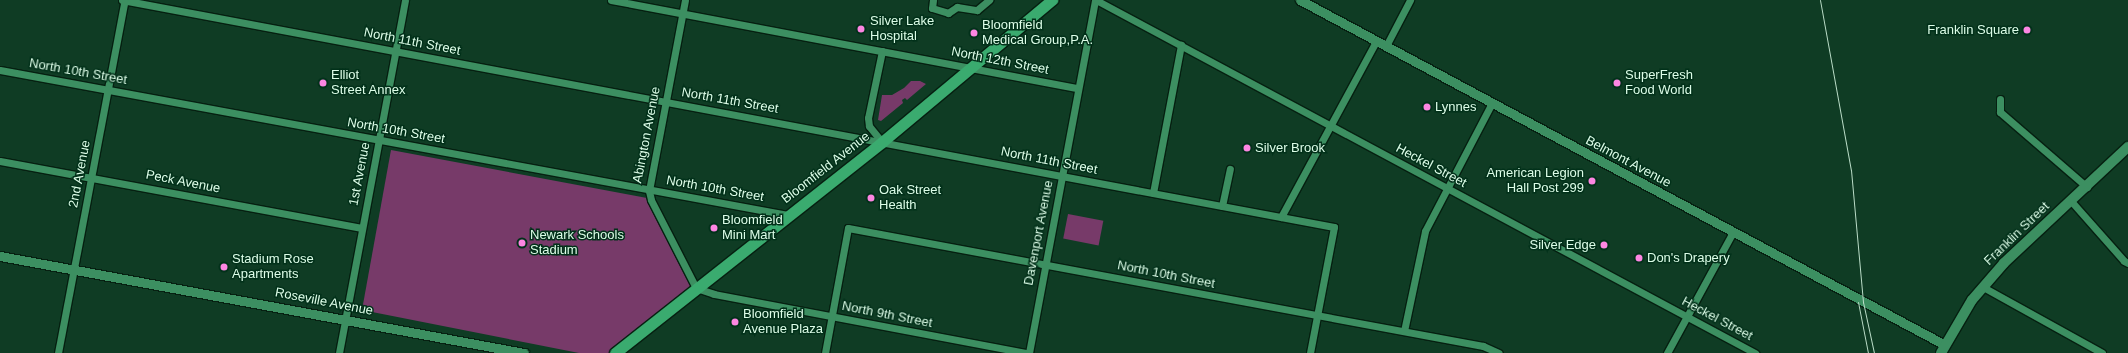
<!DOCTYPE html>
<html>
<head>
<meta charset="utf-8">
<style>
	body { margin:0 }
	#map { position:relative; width:2128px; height:353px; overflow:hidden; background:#0f3c24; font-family:Arial,sans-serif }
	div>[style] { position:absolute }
	.green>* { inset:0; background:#773a69; transform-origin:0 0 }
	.roads { filter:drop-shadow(1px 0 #062011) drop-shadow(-1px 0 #062011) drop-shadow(0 1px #062011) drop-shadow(0 -1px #062011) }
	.minor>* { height:7px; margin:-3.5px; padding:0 3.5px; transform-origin:3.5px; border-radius:3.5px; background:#3c8f61 }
	.tertiary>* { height:9px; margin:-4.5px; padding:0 4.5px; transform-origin:4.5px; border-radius:4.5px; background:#3c8f61 }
	.secondary>* { height:10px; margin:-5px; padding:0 5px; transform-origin:5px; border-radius:5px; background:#3c8f61 }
	.primary>* { height:11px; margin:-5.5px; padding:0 5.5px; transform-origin:5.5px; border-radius:5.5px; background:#3aab6f }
	.tram>* { height:1px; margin:-0.5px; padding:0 0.5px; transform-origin:0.5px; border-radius:0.5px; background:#bbddc8 }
	.dots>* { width:11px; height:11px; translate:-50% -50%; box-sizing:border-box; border:2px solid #02311a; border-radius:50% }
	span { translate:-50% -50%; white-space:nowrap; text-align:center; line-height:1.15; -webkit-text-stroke:3px #02311a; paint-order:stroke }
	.poi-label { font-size:13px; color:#ddfde8 }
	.left { translate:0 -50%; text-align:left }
	.right { translate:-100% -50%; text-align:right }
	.street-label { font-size:13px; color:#ddfde8 }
</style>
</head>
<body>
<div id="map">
	<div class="green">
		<div style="clip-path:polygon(911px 81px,920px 81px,926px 84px,907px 100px,905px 98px,902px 100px,903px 103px,881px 121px,878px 120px,882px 95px,892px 95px,904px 88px)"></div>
		<div style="clip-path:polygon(391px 150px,647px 198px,692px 287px,614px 353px,579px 353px,362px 310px)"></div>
		<div style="left:1068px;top:214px;width:36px;height:25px;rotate:11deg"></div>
	</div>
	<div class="roads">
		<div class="minor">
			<div style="left:122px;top:0;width:1233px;rotate:10.61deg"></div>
			<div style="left:1334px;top:227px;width:128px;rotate:100.8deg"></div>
			<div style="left:611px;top:0;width:475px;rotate:10.7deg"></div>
			<div style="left:685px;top:0;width:194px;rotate:100.7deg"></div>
			<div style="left:649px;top:191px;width:9px;rotate:77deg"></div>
			<div style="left:651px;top:200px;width:99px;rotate:62.9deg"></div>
			<div style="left:696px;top:288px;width:19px;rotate:18deg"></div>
			<div style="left:714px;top:294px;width:319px;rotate:10.7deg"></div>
			<div style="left:933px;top:0;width:8px;rotate:97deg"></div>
			<div style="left:932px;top:8px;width:17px;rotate:17deg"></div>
			<div style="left:948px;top:13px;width:11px;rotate:-34deg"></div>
			<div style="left:957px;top:7px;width:20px;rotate:9deg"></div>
			<div style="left:977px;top:10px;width:16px;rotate:-40deg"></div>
			<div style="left:1096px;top:0;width:748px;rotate:28.18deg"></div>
			<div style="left:1386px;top:46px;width:52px;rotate:-62.4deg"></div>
			<div style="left:882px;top:51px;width:68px;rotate:101.8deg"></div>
			<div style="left:868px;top:118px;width:8px;rotate:83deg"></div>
			<div style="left:869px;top:126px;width:21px;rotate:51deg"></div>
			<div style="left:0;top:70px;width:801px;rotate:10.43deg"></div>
			<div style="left:2000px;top:99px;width:13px;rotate:90deg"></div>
			<div style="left:2000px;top:112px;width:115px;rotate:40.8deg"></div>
			<div style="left:0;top:161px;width:368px;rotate:10.5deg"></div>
			<div style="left:1153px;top:193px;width:151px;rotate:-79.3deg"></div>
			<div style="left:2071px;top:201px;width:80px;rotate:48.5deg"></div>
			<div style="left:2124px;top:261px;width:4px;rotate:27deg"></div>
			<div style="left:1222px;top:206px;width:38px;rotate:-78deg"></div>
			<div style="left:1281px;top:217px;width:200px;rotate:-61.6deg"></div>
			<div style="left:1983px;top:287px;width:136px;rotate:29deg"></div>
			<div style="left:1404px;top:331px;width:102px;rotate:-78.1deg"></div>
			<div style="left:1425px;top:231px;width:144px;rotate:-62.4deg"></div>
			<div style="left:58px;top:353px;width:359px;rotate:-79.3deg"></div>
			<div style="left:339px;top:353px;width:359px;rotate:-79.4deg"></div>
			<div style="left:825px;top:353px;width:127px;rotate:-79.6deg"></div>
			<div style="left:848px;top:228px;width:646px;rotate:10.53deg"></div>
			<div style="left:1483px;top:346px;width:17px;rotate:24deg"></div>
			<div style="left:1029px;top:353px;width:359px;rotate:-79.4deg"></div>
			<div style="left:1667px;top:353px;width:138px;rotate:-61.4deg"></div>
		</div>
		<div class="tertiary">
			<div style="left:1300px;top:0;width:731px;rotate:28.14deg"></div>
			<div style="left:0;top:256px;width:533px;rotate:10.49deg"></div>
		</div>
		<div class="secondary">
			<div style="left:1941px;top:353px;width:61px;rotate:-59.7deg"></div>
			<div style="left:1972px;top:300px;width:49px;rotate:-49.1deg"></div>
			<div style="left:2004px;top:263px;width:170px;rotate:-43.1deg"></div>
		</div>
		<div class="primary">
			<div style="left:615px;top:353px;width:340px;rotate:-38.3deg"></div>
			<div style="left:882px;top:142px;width:222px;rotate:-39.9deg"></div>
		</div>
	</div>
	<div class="tram">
		<div style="left:1820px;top:0;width:173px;rotate:79.7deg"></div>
		<div style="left:1851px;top:170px;width:133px;rotate:84.8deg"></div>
		<div style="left:1863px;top:302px;width:52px;rotate:77.8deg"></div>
		<div style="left:1858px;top:302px;width:52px;rotate:78.9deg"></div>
	</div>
	<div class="dots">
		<div style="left:861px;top:29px;background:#fd86e2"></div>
		<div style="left:2027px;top:30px;background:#fd86e2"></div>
		<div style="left:974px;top:33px;background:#fd86e2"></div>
		<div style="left:323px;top:83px;background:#fd86e2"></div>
		<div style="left:1617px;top:83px;background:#fd86e2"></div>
		<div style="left:1427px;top:107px;background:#fd86e2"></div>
		<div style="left:1247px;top:148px;background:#fd86e2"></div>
		<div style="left:1592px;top:181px;background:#fd86e2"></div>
		<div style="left:871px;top:198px;background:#fd86e2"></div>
		<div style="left:714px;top:228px;background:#fd86e2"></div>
		<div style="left:522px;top:243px;background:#fd86e2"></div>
		<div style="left:1604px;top:245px;background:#fd86e2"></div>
		<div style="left:1639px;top:258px;background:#fd86e2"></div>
		<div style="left:224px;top:267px;background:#fd86e2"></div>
		<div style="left:735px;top:322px;background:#fd86e2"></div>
	</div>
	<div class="poi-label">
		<span class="left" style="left:870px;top:29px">Silver Lake<br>Hospital</span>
		<span class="left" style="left:982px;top:33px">Bloomfield<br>Medical Group,P.A.</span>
		<span class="right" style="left:2019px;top:30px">Franklin Square</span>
		<span class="left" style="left:331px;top:83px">Elliot<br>Street Annex</span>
		<span class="left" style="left:1625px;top:83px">SuperFresh<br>Food World</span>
		<span class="left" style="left:1435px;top:107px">Lynnes</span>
		<span class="left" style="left:1255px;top:148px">Silver Brook</span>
		<span class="right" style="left:1584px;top:181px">American Legion<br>Hall Post 299</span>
		<span class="left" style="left:879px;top:198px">Oak Street<br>Health</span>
		<span class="left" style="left:722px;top:228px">Bloomfield<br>Mini Mart</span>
		<span class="left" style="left:530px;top:243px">Newark Schools<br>Stadium</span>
		<span class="right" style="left:1596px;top:245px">Silver Edge</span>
		<span class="left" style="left:1647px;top:258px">Don's Drapery</span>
		<span class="left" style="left:232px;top:267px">Stadium Rose<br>Apartments</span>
		<span class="left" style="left:743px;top:322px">Bloomfield<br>Avenue Plaza</span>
	</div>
	<div class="street-label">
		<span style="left:412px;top:42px;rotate:11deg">North 11th Street</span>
		<span style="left:1000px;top:61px;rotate:11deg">North 12th Street</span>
		<span style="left:78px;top:72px;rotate:10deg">North 10th Street</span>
		<span style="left:730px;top:101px;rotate:10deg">North 11th Street</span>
		<span style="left:396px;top:131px;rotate:10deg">North 10th Street</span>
		<span style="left:647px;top:135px;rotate:-79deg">Abington Avenue</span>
		<span style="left:1049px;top:161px;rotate:11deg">North 11th Street</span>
		<span style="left:1628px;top:162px;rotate:28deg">Belmont Avenue</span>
		<span style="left:1431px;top:166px;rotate:28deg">Heckel Street</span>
		<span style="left:826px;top:168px;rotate:-38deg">Bloomfield Avenue</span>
		<span style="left:80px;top:174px;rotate:-79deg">2nd Avenue</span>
		<span style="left:360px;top:174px;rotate:-79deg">1st Avenue</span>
		<span style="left:183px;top:182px;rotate:11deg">Peck Avenue</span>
		<span style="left:715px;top:189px;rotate:10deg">North 10th Street</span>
		<span style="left:1039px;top:233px;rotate:-79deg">Davenport Avenue</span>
		<span style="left:2017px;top:234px;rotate:-44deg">Franklin Street</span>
		<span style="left:1166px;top:275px;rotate:11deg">North 10th Street</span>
		<span style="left:324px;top:302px;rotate:11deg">Roseville Avenue</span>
		<span style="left:887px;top:315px;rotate:11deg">North 9th Street</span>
		<span style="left:1717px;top:319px;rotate:28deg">Heckel Street</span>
	</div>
</div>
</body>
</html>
